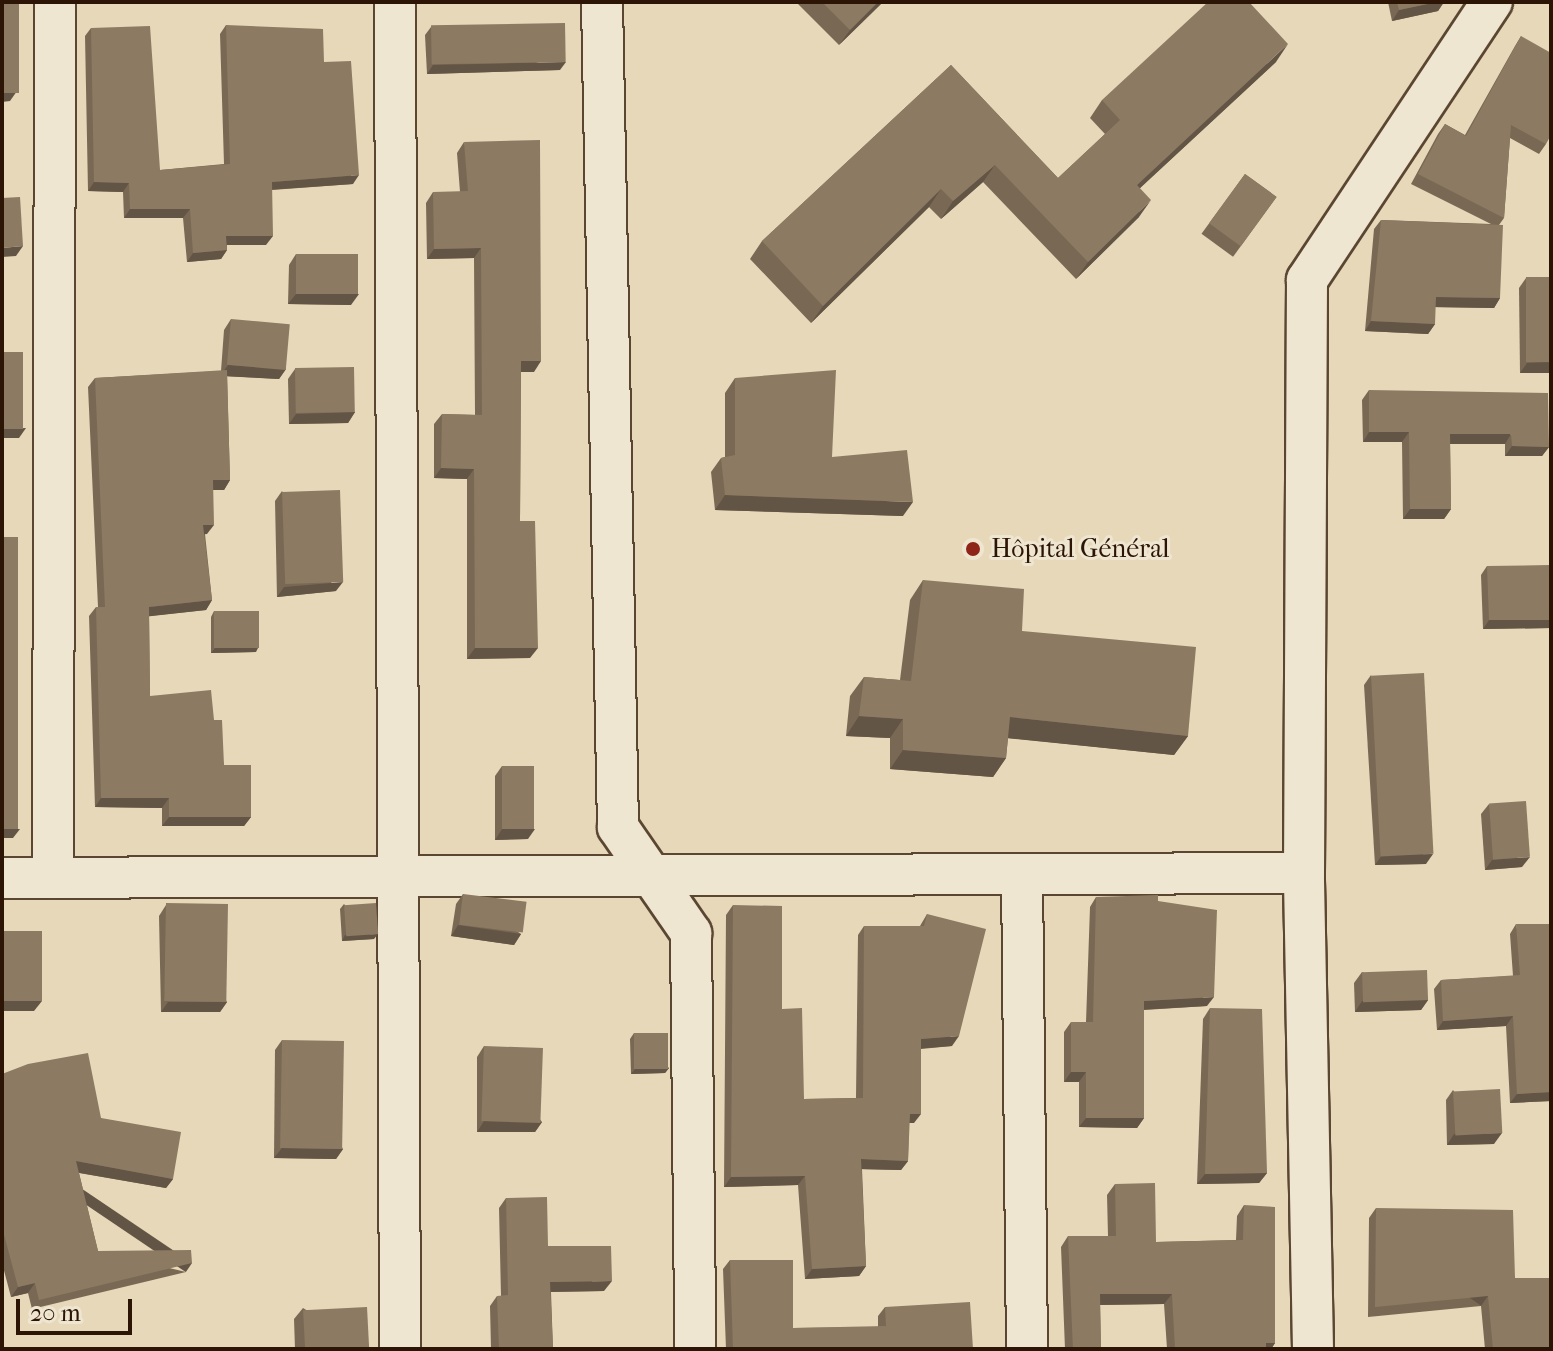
<!DOCTYPE html>
<html>
<head>
<meta charset="utf-8">
<style>
	body { margin:0 }
	#map { position:relative; width:1553px; height:1351px; overflow:hidden; background:#e6d8b8; font-family:"IM FELL French Canon",serif }
	div>[style] { position:absolute }
	.roads { filter:drop-shadow(2px 0 #5b4632) drop-shadow(-2px 0 #5b4632) drop-shadow(0 2px #5b4632) drop-shadow(0 -2px #5b4632) }
	.minor>* { height:40px; margin:-20px; padding:0 20px; transform-origin:20px; border-radius:20px; background:#efe6d1 }
	.wall>* { inset:0; background:#796954; transform-origin:0 0 }
	.shaded-wall>* { inset:0; background:#635545; transform-origin:0 0 }
	.building>* { inset:0; background:#8d7a62; transform-origin:0 0 }
	.dots>* { width:22px; height:22px; translate:-50% -50%; box-sizing:border-box; border:4px solid #efe6d1; border-radius:50% }
	span { translate:-50% -50%; white-space:nowrap; text-align:center; line-height:1.15; -webkit-text-stroke:6px #efe6d1; paint-order:stroke }
	.poi-label { font-size:26px; color:#2d1505 }
	.left { translate:0 -50%; text-align:left }
	.frame { position:absolute; inset:0; border:4px solid #2d1505; pointer-events:none }
	.scale { position:absolute; left:16px; top:1299px; width:116px; height:36px; box-sizing:border-box; border:4px solid #2d1505; border-top:0; padding-left:10px; font-size:24px; line-height:28px; white-space:nowrap; color:#2d1505; -webkit-text-stroke:6px #efe6d1; paint-order:stroke }
</style>
</head>
<body>
<div id="map">
	<div class="roads">
		<div class="minor">
			<div style="left:395px;top:2px;width:1347px;rotate:89.79deg"></div>
			<div style="left:602px;top:2px;width:825px;rotate:88.89deg"></div>
			<div style="left:618px;top:827px;width:129px;rotate:55.4deg"></div>
			<div style="left:691px;top:933px;width:416px;rotate:89.4deg"></div>
			<div style="left:1022px;top:874px;width:475px;rotate:89.4deg"></div>
			<div style="left:2px;top:878px;width:1302px;rotate:-0.22deg"></div>
			<div style="left:53px;top:878px;width:876px;rotate:-89.87deg"></div>
			<div style="left:1313px;top:1349px;width:476px;rotate:-91.1deg"></div>
			<div style="left:1304px;top:873px;width:593px;rotate:-89.71deg"></div>
			<div style="left:1307px;top:280px;width:334px;rotate:-56.4deg"></div>
		</div>
	</div>
	<div class="wall">
		<div style="clip-path:polygon(796px 2px,883px 2px,839px 45px)"></div>
		<div style="clip-path:polygon(1388px 2px,1444px 2px,1438px 11px,1392px 21px)"></div>
		<div style="clip-path:polygon(226px 25px,324px 62px,353px 184px,272px 190px,266px 245px,227px 245px,227px 250px,221px 259px,187px 262px,183px 218px,124px 218px,123px 192px,88px 191px,85px 36px,91px 28px,160px 170px,224px 164px,220px 34px)"></div>
		<div style="clip-path:polygon(431px 27px,560px 70px,427px 74px,425px 35px)"></div>
		<div style="clip-path:polygon(1521px 36px,1546px 144px,1539px 154px,1510px 138px,1504px 218px,1499px 225px,1500px 298px,1494px 308px,1435px 307px,1435px 324px,1428px 334px,1365px 331px,1374px 229px,1381px 220px,1491px 224px,1411px 184px,1438px 134px,1445px 124px,1465px 135px,1515px 46px)"></div>
		<div style="clip-path:polygon(1276px 62px,1140px 188px,1139px 217px,1076px 279px,983px 182px,941px 219px,929px 207px,811px 323px,750px 259px,762px 241px,951px 65px,1058px 178px,1105px 134px,1090px 118px,1102px 100px)"></div>
		<div style="clip-path:polygon(464px 142px,534px 372px,521px 372px,520px 521px,530px 658px,467px 659px,467px 479px,434px 478px,434px 424px,442px 414px,475px 415px,474px 258px,427px 259px,426px 203px,433px 192px,460px 192px,457px 153px)"></div>
		<div style="left:1245px;top:174px;width:39px;height:74px;rotate:36deg"></div>
		<div style="clip-path:polygon(296px 254px,351px 305px,288px 304px,289px 265px)"></div>
		<div style="clip-path:polygon(1526px 278px,1551px 373px,1520px 373px,1519px 288px)"></div>
		<div style="clip-path:polygon(231px 319px,286px 369px,279px 379px,227px 376px,230px 480px,224px 490px,213px 490px,207px 534px,205px 534px,212px 600px,206px 610px,149px 616px,150px 696px,214px 720px,224px 765px,251px 817px,244px 826px,162px 826px,162px 808px,95px 807px,89px 616px,96px 607px,98px 607px,88px 387px,95px 378px,221px 371px,224px 330px)"></div>
		<div style="clip-path:polygon(295px 369px,355px 412px,348px 423px,289px 424px,288px 379px)"></div>
		<div style="clip-path:polygon(735px 378px,832px 457px,903px 516px,715px 510px,711px 472px,721px 458px,725px 457px,725px 393px)"></div>
		<div style="clip-path:polygon(1369px 390px,1549px 447px,1542px 456px,1505px 456px,1505px 444px,1450px 444px,1451px 509px,1444px 519px,1403px 519px,1402px 442px,1363px 442px,1362px 400px)"></div>
		<div style="clip-path:polygon(282px 491px,336px 591px,277px 597px,275px 501px)"></div>
		<div style="clip-path:polygon(1487px 566px,1551px 574px,1551px 628px,1483px 629px,1481px 575px)"></div>
		<div style="clip-path:polygon(923px 580px,1022px 631px,1188px 736px,1174px 755px,1008px 738px,1006px 758px,993px 777px,890px 769px,890px 738px,846px 736px,850px 696px,864px 677px,900px 680px,910px 600px)"></div>
		<div style="clip-path:polygon(214px 611px,256px 652px,211px 653px,211px 617px)"></div>
		<div style="clip-path:polygon(1371px 675px,1426px 864px,1375px 865px,1364px 685px)"></div>
		<div style="clip-path:polygon(502px 766px,528px 839px,495px 840px,495px 776px)"></div>
		<div style="clip-path:polygon(1489px 804px,1522px 867px,1485px 870px,1481px 814px)"></div>
		<div style="clip-path:polygon(463px 894px,521px 934px,514px 945px,451px 936px,456px 904px)"></div>
		<div style="clip-path:polygon(1096px 897px,1158px 901px,1207px 1006px,1144px 1010px,1144px 1118px,1137px 1128px,1079px 1127px,1079px 1082px,1064px 1082px,1064px 1032px,1071px 1022px,1086px 1022px,1090px 907px)"></div>
		<div style="clip-path:polygon(344px 904px,374px 939px,342px 941px,340px 909px)"></div>
		<div style="clip-path:polygon(166px 905px,227px 1002px,220px 1012px,161px 1012px,159px 916px)"></div>
		<div style="clip-path:polygon(733px 905px,782px 1009px,804px 1099px,856px 1098px,858px 935px,864px 926px,920px 926px,927px 914px,952px 1046px,921px 1049px,914px 1123px,909px 1123px,908px 1161px,901px 1170px,862px 1169px,866px 1266px,859px 1276px,805px 1279px,798px 1185px,724px 1187px,726px 915px)"></div>
		<div style="clip-path:polygon(1516px 924px,1551px 1101px,1510px 1103px,1506px 1026px,1437px 1030px,1434px 989px,1441px 980px,1513px 976px,1510px 934px)"></div>
		<div style="clip-path:polygon(1362px 972px,1428px 1000px,1421px 1010px,1355px 1012px,1354px 983px)"></div>
		<div style="clip-path:polygon(1210px 1008px,1267px 1173px,1259px 1183px,1197px 1184px,1203px 1019px)"></div>
		<div style="clip-path:polygon(634px 1033px,669px 1068px,665px 1073px,631px 1074px,630px 1039px)"></div>
		<div style="clip-path:polygon(282px 1040px,343px 1149px,336px 1159px,274px 1158px,275px 1050px)"></div>
		<div style="clip-path:polygon(484px 1046px,542px 1122px,535px 1132px,477px 1132px,477px 1057px)"></div>
		<div style="clip-path:polygon(2px 1074px,101px 1118px,173px 1179px,166px 1188px,79px 1173px,98px 1251px,186px 1272px,32px 1309px,28px 1293px,11px 1297px,2px 1263px)"></div>
		<div style="clip-path:polygon(1453px 1090px,1494px 1144px,1447px 1145px,1446px 1100px)"></div>
		<div style="clip-path:polygon(1115px 1184px,1156px 1242px,1236px 1240px,1237px 1216px,1244px 1205px,1275px 1343px,1271px 1349px,1167px 1349px,1164px 1304px,1100px 1305px,1101px 1349px,1065px 1349px,1061px 1247px,1068px 1236px,1108px 1236px,1107px 1195px)"></div>
		<div style="clip-path:polygon(506px 1198px,548px 1246px,604px 1291px,551px 1292px,553px 1349px,491px 1349px,490px 1306px,497px 1296px,501px 1296px,499px 1208px)"></div>
		<div style="clip-path:polygon(1376px 1208px,1515px 1278px,1551px 1349px,1485px 1349px,1481px 1306px,1368px 1317px,1369px 1218px)"></div>
		<div style="clip-path:polygon(730px 1260px,793px 1328px,878px 1327px,878px 1316px,885px 1307px,973px 1349px,726px 1349px,723px 1269px)"></div>
		<div style="clip-path:polygon(303px 1308px,369px 1349px,295px 1349px,294px 1319px)"></div>
	</div>
	<div class="shaded-wall">
		<div style="clip-path:polygon(878px 2px,883px 2px,839px 45px,850px 30px)"></div>
		<div style="clip-path:polygon(1437px 2px,1444px 2px,1438px 11px,1392px 21px,1399px 10px)"></div>
		<div style="clip-path:polygon(1288px 44px,1276px 62px,1125px 202px,1137px 185px)"></div>
		<div style="clip-path:polygon(566px 62px,560px 70px,427px 74px,433px 65px)"></div>
		<div style="clip-path:polygon(17px 91px,10px 101px,2px 102px,2px 93px)"></div>
		<div style="clip-path:polygon(995px 165px,983px 182px,941px 219px,953px 201px)"></div>
		<div style="clip-path:polygon(359px 175px,353px 184px,266px 190px,272px 182px)"></div>
		<div style="clip-path:polygon(94px 182px,129px 183px,123px 192px,88px 191px)"></div>
		<div style="clip-path:polygon(941px 189px,929px 207px,811px 323px,823px 306px)"></div>
		<div style="clip-path:polygon(1151px 200px,1139px 217px,1076px 279px,1088px 262px)"></div>
		<div style="clip-path:polygon(130px 209px,190px 209px,183px 218px,124px 218px)"></div>
		<div style="clip-path:polygon(226px 236px,273px 236px,266px 245px,219px 245px)"></div>
		<div style="clip-path:polygon(23px 246px,16px 256px,2px 257px,2px 248px)"></div>
		<div style="clip-path:polygon(481px 248px,474px 258px,427px 259px,434px 249px)"></div>
		<div style="clip-path:polygon(227px 250px,221px 259px,187px 262px,193px 253px)"></div>
		<div style="clip-path:polygon(296px 294px,359px 294px,351px 305px,288px 304px)"></div>
		<div style="clip-path:polygon(1436px 297px,1500px 298px,1494px 308px,1429px 307px)"></div>
		<div style="clip-path:polygon(1371px 321px,1435px 324px,1428px 334px,1365px 331px)"></div>
		<div style="clip-path:polygon(521px 361px,541px 361px,534px 372px,514px 372px)"></div>
		<div style="clip-path:polygon(1551px 362px,1551px 373px,1520px 373px,1527px 363px)"></div>
		<div style="clip-path:polygon(228px 365px,286px 369px,279px 379px,220px 376px)"></div>
		<div style="clip-path:polygon(355px 412px,348px 423px,289px 424px,296px 414px)"></div>
		<div style="clip-path:polygon(26px 428px,19px 438px,2px 438px,2px 429px)"></div>
		<div style="clip-path:polygon(1369px 432px,1409px 432px,1402px 442px,1363px 442px)"></div>
		<div style="clip-path:polygon(1450px 434px,1511px 434px,1505px 444px,1443px 444px)"></div>
		<div style="clip-path:polygon(1512px 446px,1549px 447px,1542px 456px,1505px 456px)"></div>
		<div style="clip-path:polygon(441px 468px,474px 469px,467px 479px,434px 478px)"></div>
		<div style="clip-path:polygon(213px 480px,230px 480px,224px 490px,206px 490px)"></div>
		<div style="clip-path:polygon(725px 495px,913px 502px,903px 516px,715px 510px)"></div>
		<div style="clip-path:polygon(1410px 509px,1451px 509px,1444px 519px,1403px 519px)"></div>
		<div style="clip-path:polygon(203px 525px,214px 525px,207px 534px,197px 535px)"></div>
		<div style="clip-path:polygon(343px 582px,336px 591px,277px 597px,284px 587px)"></div>
		<div style="clip-path:polygon(212px 600px,206px 610px,143px 617px,149px 607px)"></div>
		<div style="clip-path:polygon(1489px 620px,1551px 620px,1551px 628px,1483px 629px)"></div>
		<div style="clip-path:polygon(259px 646px,256px 652px,211px 653px,215px 648px)"></div>
		<div style="clip-path:polygon(475px 648px,538px 648px,530px 658px,467px 659px)"></div>
		<div style="clip-path:polygon(859px 716px,903px 719px,890px 738px,846px 736px)"></div>
		<div style="clip-path:polygon(1010px 717px,1188px 736px,1174px 755px,996px 737px)"></div>
		<div style="clip-path:polygon(903px 750px,1006px 758px,993px 777px,890px 769px)"></div>
		<div style="clip-path:polygon(101px 798px,169px 798px,162px 808px,95px 807px)"></div>
		<div style="clip-path:polygon(169px 817px,251px 817px,244px 826px,162px 826px)"></div>
		<div style="clip-path:polygon(2px 829px,20px 829px,13px 838px,2px 838px)"></div>
		<div style="clip-path:polygon(502px 829px,535px 829px,528px 839px,495px 840px)"></div>
		<div style="clip-path:polygon(1433px 854px,1426px 864px,1375px 865px,1382px 855px)"></div>
		<div style="clip-path:polygon(1530px 857px,1522px 867px,1485px 870px,1492px 860px)"></div>
		<div style="clip-path:polygon(458px 925px,521px 934px,514px 945px,451px 936px)"></div>
		<div style="clip-path:polygon(378px 934px,374px 939px,342px 941px,345px 935px)"></div>
		<div style="clip-path:polygon(1214px 997px,1207px 1006px,1137px 1010px,1144px 1001px)"></div>
		<div style="clip-path:polygon(1428px 1000px,1421px 1010px,1355px 1012px,1362px 1001px)"></div>
		<div style="clip-path:polygon(2px 1001px,42px 1001px,34px 1011px,2px 1011px)"></div>
		<div style="clip-path:polygon(168px 1002px,227px 1002px,220px 1012px,161px 1012px)"></div>
		<div style="clip-path:polygon(1513px 1016px,1506px 1026px,1437px 1030px,1443px 1021px)"></div>
		<div style="clip-path:polygon(959px 1036px,952px 1046px,914px 1049px,921px 1039px)"></div>
		<div style="clip-path:polygon(669px 1068px,665px 1073px,631px 1074px,635px 1069px)"></div>
		<div style="clip-path:polygon(1071px 1072px,1086px 1072px,1079px 1082px,1064px 1082px)"></div>
		<div style="clip-path:polygon(1551px 1092px,1551px 1101px,1510px 1103px,1517px 1094px)"></div>
		<div style="clip-path:polygon(910px 1114px,921px 1114px,914px 1123px,903px 1123px)"></div>
		<div style="clip-path:polygon(1086px 1118px,1144px 1118px,1137px 1128px,1079px 1127px)"></div>
		<div style="clip-path:polygon(484px 1121px,542px 1122px,535px 1132px,477px 1132px)"></div>
		<div style="clip-path:polygon(1502px 1133px,1494px 1144px,1447px 1145px,1454px 1134px)"></div>
		<div style="clip-path:polygon(282px 1148px,343px 1149px,336px 1159px,274px 1158px)"></div>
		<div style="clip-path:polygon(861px 1159px,908px 1161px,901px 1170px,855px 1169px)"></div>
		<div style="clip-path:polygon(76px 1161px,173px 1179px,166px 1188px,69px 1171px)"></div>
		<div style="clip-path:polygon(1267px 1173px,1259px 1183px,1197px 1184px,1205px 1174px)"></div>
		<div style="clip-path:polygon(805px 1176px,798px 1185px,724px 1187px,731px 1177px)"></div>
		<div style="left:192px;top:1263px;width:11px;height:157px;rotate:124deg"></div>
		<div style="clip-path:polygon(866px 1266px,859px 1276px,805px 1279px,812px 1269px)"></div>
		<div style="clip-path:polygon(612px 1281px,604px 1291px,543px 1292px,550px 1282px)"></div>
		<div style="clip-path:polygon(35px 1283px,28px 1293px,11px 1297px,18px 1287px)"></div>
		<div style="clip-path:polygon(1100px 1294px,1172px 1294px,1164px 1304px,1093px 1305px)"></div>
		<div style="left:1488px;top:1296px;width:12px;height:114px;rotate:125deg"></div>
		<div style="clip-path:polygon(1266px 1343px,1275px 1343px,1271px 1349px,1262px 1349px)"></div>
	</div>
	<div class="building">
		<div style="left:2px;top:2px;width:17px;height:91px"></div>
		<div style="clip-path:polygon(822px 2px,878px 2px,850px 30px)"></div>
		<div style="clip-path:polygon(1208px 2px,1249px 2px,1288px 44px,1137px 185px,1151px 200px,1088px 262px,995px 165px,953px 201px,941px 189px,823px 306px,762px 241px,951px 65px,1058px 178px,1120px 120px,1102px 100px)"></div>
		<div style="clip-path:polygon(1397px 2px,1437px 2px,1399px 10px)"></div>
		<div style="left:565px;top:23px;width:39px;height:134px;rotate:89deg"></div>
		<div style="clip-path:polygon(226px 25px,323px 29px,324px 62px,351px 61px,359px 175px,272px 182px,273px 236px,226px 236px,227px 250px,193px 253px,190px 209px,130px 209px,129px 183px,94px 182px,91px 28px,150px 26px,160px 170px,230px 164px)"></div>
		<div style="clip-path:polygon(1521px 36px,1551px 53px,1551px 135px,1546px 144px,1511px 125px,1504px 218px,1418px 174px,1445px 124px,1466px 136px)"></div>
		<div style="clip-path:polygon(540px 140px,541px 361px,521px 361px,520px 521px,535px 521px,538px 648px,475px 648px,474px 469px,441px 468px,442px 414px,482px 415px,481px 248px,434px 249px,433px 192px,468px 191px,464px 142px)"></div>
		<div style="left:1245px;top:174px;width:39px;height:61px;rotate:36deg"></div>
		<div style="clip-path:polygon(20px 197px,23px 246px,2px 248px,2px 198px)"></div>
		<div style="clip-path:polygon(1381px 220px,1503px 225px,1500px 298px,1436px 297px,1435px 324px,1371px 321px)"></div>
		<div style="left:296px;top:254px;width:62px;height:40px"></div>
		<div style="left:1551px;top:277px;width:85px;height:25px;rotate:90deg"></div>
		<div style="left:231px;top:319px;width:59px;height:46px;rotate:5deg"></div>
		<div style="left:2px;top:352px;width:21px;height:77px"></div>
		<div style="left:354px;top:367px;width:45px;height:59px;rotate:89deg"></div>
		<div style="clip-path:polygon(227px 370px,230px 480px,213px 480px,214px 525px,203px 525px,212px 600px,149px 607px,150px 696px,211px 690px,214px 720px,222px 720px,224px 765px,251px 765px,251px 817px,169px 817px,169px 798px,101px 798px,96px 607px,105px 607px,95px 378px)"></div>
		<div style="clip-path:polygon(836px 370px,832px 457px,907px 450px,913px 502px,725px 495px,721px 458px,735px 455px,735px 378px)"></div>
		<div style="clip-path:polygon(1369px 390px,1548px 393px,1549px 447px,1512px 446px,1511px 434px,1450px 434px,1451px 509px,1410px 509px,1409px 432px,1369px 432px)"></div>
		<div style="left:340px;top:490px;width:92px;height:58px;rotate:88deg"></div>
		<div style="left:18px;top:537px;width:292px;height:16px;rotate:90deg"></div>
		<div style="clip-path:polygon(1550px 565px,1550px 574px,1551px 574px,1551px 620px,1489px 620px,1487px 566px)"></div>
		<div style="clip-path:polygon(923px 580px,1024px 589px,1022px 631px,1196px 647px,1188px 736px,1010px 717px,1006px 758px,903px 750px,903px 719px,859px 716px,864px 677px,911px 681px)"></div>
		<div style="left:214px;top:611px;width:45px;height:37px"></div>
		<div style="left:1424px;top:673px;width:181px;height:53px;rotate:87deg"></div>
		<div style="left:502px;top:766px;width:32px;height:63px"></div>
		<div style="left:1526px;top:801px;width:56px;height:37px;rotate:86deg"></div>
		<div style="left:463px;top:894px;width:64px;height:31px;rotate:7deg"></div>
		<div style="clip-path:polygon(1158px 895px,1158px 901px,1217px 910px,1214px 997px,1144px 1001px,1144px 1118px,1086px 1118px,1086px 1072px,1071px 1072px,1071px 1022px,1093px 1022px,1096px 897px)"></div>
		<div style="left:376px;top:903px;width:31px;height:32px;rotate:86deg"></div>
		<div style="left:228px;top:904px;width:98px;height:62px;rotate:91deg"></div>
		<div style="clip-path:polygon(733px 905px,782px 906px,782px 1009px,802px 1008px,804px 1099px,863px 1098px,864px 926px,924px 926px,927px 914px,986px 929px,959px 1036px,921px 1039px,921px 1114px,910px 1114px,908px 1161px,861px 1159px,866px 1266px,812px 1269px,805px 1176px,731px 1177px)"></div>
		<div style="clip-path:polygon(1516px 924px,1551px 924px,1551px 1092px,1517px 1094px,1513px 1016px,1443px 1021px,1441px 980px,1520px 975px)"></div>
		<div style="left:2px;top:931px;width:40px;height:70px"></div>
		<div style="left:1427px;top:970px;width:30px;height:65px;rotate:88deg"></div>
		<div style="clip-path:polygon(1210px 1008px,1262px 1009px,1267px 1173px,1205px 1174px)"></div>
		<div style="left:634px;top:1033px;width:34px;height:36px"></div>
		<div style="left:282px;top:1040px;width:62px;height:108px;rotate:1deg"></div>
		<div style="left:484px;top:1046px;width:59px;height:75px;rotate:2deg"></div>
		<div style="clip-path:polygon(88px 1053px,101px 1118px,181px 1132px,173px 1179px,76px 1161px,98px 1251px,191px 1250px,192px 1263px,39px 1300px,35px 1283px,18px 1287px,2px 1227px,2px 1074px,28px 1064px)"></div>
		<div style="left:1500px;top:1089px;width:44px;height:47px;rotate:87deg"></div>
		<div style="clip-path:polygon(1155px 1183px,1156px 1242px,1243px 1240px,1244px 1205px,1275px 1207px,1275px 1343px,1266px 1343px,1266px 1349px,1175px 1349px,1172px 1294px,1100px 1294px,1101px 1349px,1073px 1349px,1068px 1236px,1116px 1236px,1115px 1184px)"></div>
		<div style="clip-path:polygon(547px 1197px,548px 1246px,611px 1246px,612px 1281px,550px 1282px,553px 1349px,499px 1349px,497px 1296px,508px 1295px,506px 1198px)"></div>
		<div style="clip-path:polygon(1376px 1208px,1513px 1210px,1515px 1278px,1551px 1278px,1551px 1349px,1493px 1349px,1488px 1296px,1375px 1307px)"></div>
		<div style="clip-path:polygon(730px 1260px,793px 1260px,793px 1328px,886px 1326px,885px 1307px,970px 1302px,973px 1349px,733px 1349px)"></div>
		<div style="left:367px;top:1307px;width:42px;height:64px;rotate:87deg"></div>
	</div>
	<div class="dots">
		<div style="left:973px;top:549px;background:#8f2418"></div>
	</div>
	<div class="poi-label">
		<span class="left" style="left:991px;top:549px">Hôpital Général</span>
	</div>
	<div class="frame"></div>
	<div class="scale">20 m</div>
</div>
</body>
</html>
